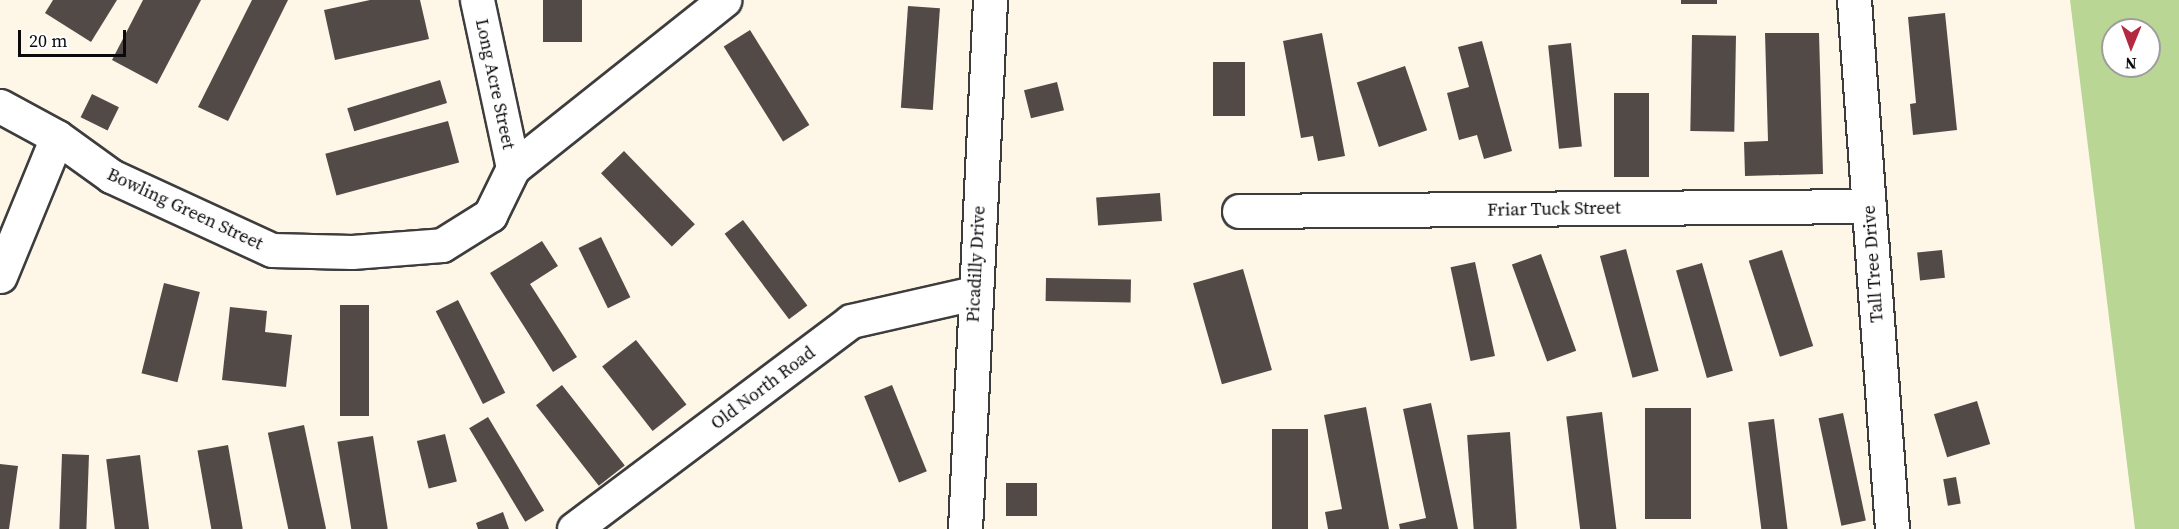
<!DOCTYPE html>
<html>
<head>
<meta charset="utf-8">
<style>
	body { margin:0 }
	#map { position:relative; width:2179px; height:529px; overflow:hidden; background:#fef7e8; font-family:"Source Serif 4",serif }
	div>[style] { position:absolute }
	.forest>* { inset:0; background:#b9d695 }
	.building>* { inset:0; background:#524a47; transform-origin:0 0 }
	.roads { filter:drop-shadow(2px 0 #3d3d3d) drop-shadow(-2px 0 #3d3d3d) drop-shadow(0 2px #3d3d3d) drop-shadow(0 -2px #3d3d3d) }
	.minor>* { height:33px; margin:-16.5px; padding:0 16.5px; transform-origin:16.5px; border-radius:16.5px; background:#fff }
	span { translate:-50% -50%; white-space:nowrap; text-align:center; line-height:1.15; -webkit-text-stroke:6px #fff; paint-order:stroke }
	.street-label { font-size:18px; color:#0a0a0a }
	.north { position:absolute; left:2101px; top:18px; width:60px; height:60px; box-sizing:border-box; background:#fff; border:2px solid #9d9d9d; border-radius:50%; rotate:181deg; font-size:16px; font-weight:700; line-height:24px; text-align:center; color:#0a0a0a }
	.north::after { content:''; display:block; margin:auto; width:21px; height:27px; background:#b22a3f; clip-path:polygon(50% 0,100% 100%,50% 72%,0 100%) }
	.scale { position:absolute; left:18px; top:30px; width:108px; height:27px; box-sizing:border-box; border:3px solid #0a0a0a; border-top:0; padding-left:8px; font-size:18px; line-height:21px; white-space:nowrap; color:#0a0a0a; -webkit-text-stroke:4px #fff; paint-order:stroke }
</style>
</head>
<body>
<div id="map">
	<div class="forest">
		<div style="clip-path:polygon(evenodd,2070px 0,2179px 0,2179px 529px,2135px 529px,2070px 0,2113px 30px,2149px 30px,2149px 66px,2113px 66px,2113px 30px)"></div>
	</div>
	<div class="building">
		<div style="clip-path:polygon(53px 0,117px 0,91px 42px,45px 13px)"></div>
		<div style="clip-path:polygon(143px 0,201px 0,157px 84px,112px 60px)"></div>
		<div style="clip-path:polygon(252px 0,288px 0,228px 121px,198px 107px)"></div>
		<div style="clip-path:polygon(370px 0,420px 0,429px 39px,335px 60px,324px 10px)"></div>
		<div style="left:543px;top:0;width:39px;height:42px"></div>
		<div style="left:1681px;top:0;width:36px;height:4px"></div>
		<div style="left:908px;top:6px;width:32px;height:102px;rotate:4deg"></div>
		<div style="clip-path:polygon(1945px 13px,1957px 130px,1913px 135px,1910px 104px,1916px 103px,1908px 17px)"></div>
		<div style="left:750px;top:30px;width:112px;height:31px;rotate:58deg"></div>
		<div style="clip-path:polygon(1322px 33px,1345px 156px,1318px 161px,1313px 136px,1301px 138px,1283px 41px)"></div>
		<div style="clip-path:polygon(1765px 33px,1819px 33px,1823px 174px,1745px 176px,1744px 142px,1768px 141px)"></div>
		<div style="left:1692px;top:35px;width:44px;height:96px;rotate:1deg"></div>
		<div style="clip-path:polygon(1482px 41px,1512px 151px,1484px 159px,1477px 135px,1459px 140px,1447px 93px,1469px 87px,1458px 47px)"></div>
		<div style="left:1571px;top:43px;width:104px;height:23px;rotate:84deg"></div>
		<div style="left:1213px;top:62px;width:32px;height:54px"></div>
		<div style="left:1405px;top:66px;width:68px;height:51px;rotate:71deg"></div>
		<div style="left:440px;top:80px;width:24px;height:97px;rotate:73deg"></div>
		<div style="left:1057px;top:82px;width:29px;height:34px;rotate:76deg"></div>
		<div style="left:1614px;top:93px;width:35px;height:84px"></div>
		<div style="left:92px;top:94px;width:30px;height:26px;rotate:26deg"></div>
		<div style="left:448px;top:121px;width:43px;height:127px;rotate:75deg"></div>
		<div style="left:624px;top:151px;width:102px;height:32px;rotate:46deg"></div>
		<div style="left:1160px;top:193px;width:28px;height:64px;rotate:86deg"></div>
		<div style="left:743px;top:220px;width:107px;height:23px;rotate:53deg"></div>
		<div style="left:601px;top:237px;width:67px;height:25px;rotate:64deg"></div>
		<div style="clip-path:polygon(542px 241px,558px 266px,530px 284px,577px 357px,553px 372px,490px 273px)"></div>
		<div style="left:1626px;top:249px;width:126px;height:27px;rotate:75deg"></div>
		<div style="left:1782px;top:250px;width:101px;height:35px;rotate:72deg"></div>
		<div style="left:1942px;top:250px;width:28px;height:25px;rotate:84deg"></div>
		<div style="left:1541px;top:254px;width:103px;height:31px;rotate:70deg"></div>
		<div style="left:1475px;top:262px;width:96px;height:25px;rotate:78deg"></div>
		<div style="left:1702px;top:263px;width:112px;height:27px;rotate:74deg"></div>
		<div style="left:1243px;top:269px;width:105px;height:52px;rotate:74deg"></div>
		<div style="left:1046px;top:278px;width:85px;height:23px;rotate:1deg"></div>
		<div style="left:164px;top:283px;width:37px;height:93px;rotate:14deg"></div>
		<div style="left:458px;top:300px;width:104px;height:25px;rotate:63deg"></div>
		<div style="left:340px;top:305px;width:29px;height:111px"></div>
		<div style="clip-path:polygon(230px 307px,267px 311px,265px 332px,292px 335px,286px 387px,222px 380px)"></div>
		<div style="left:636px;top:340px;width:82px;height:43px;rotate:52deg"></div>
		<div style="left:562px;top:385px;width:102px;height:33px;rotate:52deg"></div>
		<div style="left:892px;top:385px;width:93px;height:30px;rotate:68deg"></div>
		<div style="left:1977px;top:401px;width:45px;height:45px;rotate:73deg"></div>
		<div style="clip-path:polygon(1431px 403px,1458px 529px,1400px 529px,1399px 524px,1426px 518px,1403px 409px)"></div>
		<div style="clip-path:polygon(1366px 407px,1389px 529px,1328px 529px,1325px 512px,1342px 509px,1324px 415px)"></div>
		<div style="left:1645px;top:408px;width:46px;height:111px"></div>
		<div style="left:1602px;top:412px;width:118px;height:36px;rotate:83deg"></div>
		<div style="left:1843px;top:413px;width:110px;height:25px;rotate:78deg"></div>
		<div style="left:488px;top:417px;width:109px;height:22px;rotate:59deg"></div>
		<div style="left:1774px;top:419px;width:111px;height:26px;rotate:83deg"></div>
		<div style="left:304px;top:425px;width:106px;height:37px;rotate:78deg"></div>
		<div style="left:1272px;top:429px;width:36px;height:100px"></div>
		<div style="left:1510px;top:432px;width:97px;height:43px;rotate:86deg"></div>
		<div style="left:445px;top:434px;width:49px;height:29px;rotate:76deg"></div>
		<div style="left:373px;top:436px;width:94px;height:36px;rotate:81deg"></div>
		<div style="left:228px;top:445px;width:85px;height:31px;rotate:80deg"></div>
		<div style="left:62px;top:454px;width:27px;height:75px;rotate:2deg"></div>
		<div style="left:140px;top:455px;width:75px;height:34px;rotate:83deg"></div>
		<div style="clip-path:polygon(0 464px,18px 466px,9px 529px,0 529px)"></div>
		<div style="left:1956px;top:477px;width:27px;height:13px;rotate:80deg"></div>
		<div style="left:1006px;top:483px;width:31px;height:33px"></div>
		<div style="clip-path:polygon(503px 512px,509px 529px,478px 529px,476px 523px)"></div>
	</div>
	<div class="roads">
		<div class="minor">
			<div style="left:477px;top:0;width:172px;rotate:77.9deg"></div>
			<div style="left:1854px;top:0;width:530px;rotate:85.89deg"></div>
			<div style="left:0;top:106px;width:65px;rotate:28.5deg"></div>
			<div style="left:57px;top:137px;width:67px;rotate:35.8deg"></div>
			<div style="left:111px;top:176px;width:177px;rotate:24.7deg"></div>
			<div style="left:272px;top:250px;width:80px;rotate:1.4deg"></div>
			<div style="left:352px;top:252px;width:90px;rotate:-4.4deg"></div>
			<div style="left:442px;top:245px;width:57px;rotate:-32deg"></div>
			<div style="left:490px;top:215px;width:52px;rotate:-63.9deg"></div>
			<div style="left:513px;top:168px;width:270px;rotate:-38.5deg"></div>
			<div style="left:1239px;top:211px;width:630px;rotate:-0.45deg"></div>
			<div style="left:0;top:276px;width:150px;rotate:-67.7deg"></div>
			<div style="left:574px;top:529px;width:346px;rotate:-36.9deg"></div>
			<div style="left:851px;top:321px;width:126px;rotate:-12.8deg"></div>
			<div style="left:965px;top:529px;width:530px;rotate:-87.29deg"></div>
		</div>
	</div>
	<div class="street-label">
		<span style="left:495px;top:84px;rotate:78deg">Long Acre Street</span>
		<span style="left:185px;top:209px;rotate:25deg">Bowling Green Street</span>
		<span style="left:1554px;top:209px;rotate:-1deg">Friar Tuck Street</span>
		<span style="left:976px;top:264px;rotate:-87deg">Picadilly Drive</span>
		<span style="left:1873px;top:264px;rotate:-94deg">Tall Tree Drive</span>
		<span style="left:763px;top:388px;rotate:-37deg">Old North Road</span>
	</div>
	<div class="north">N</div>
	<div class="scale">20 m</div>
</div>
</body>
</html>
